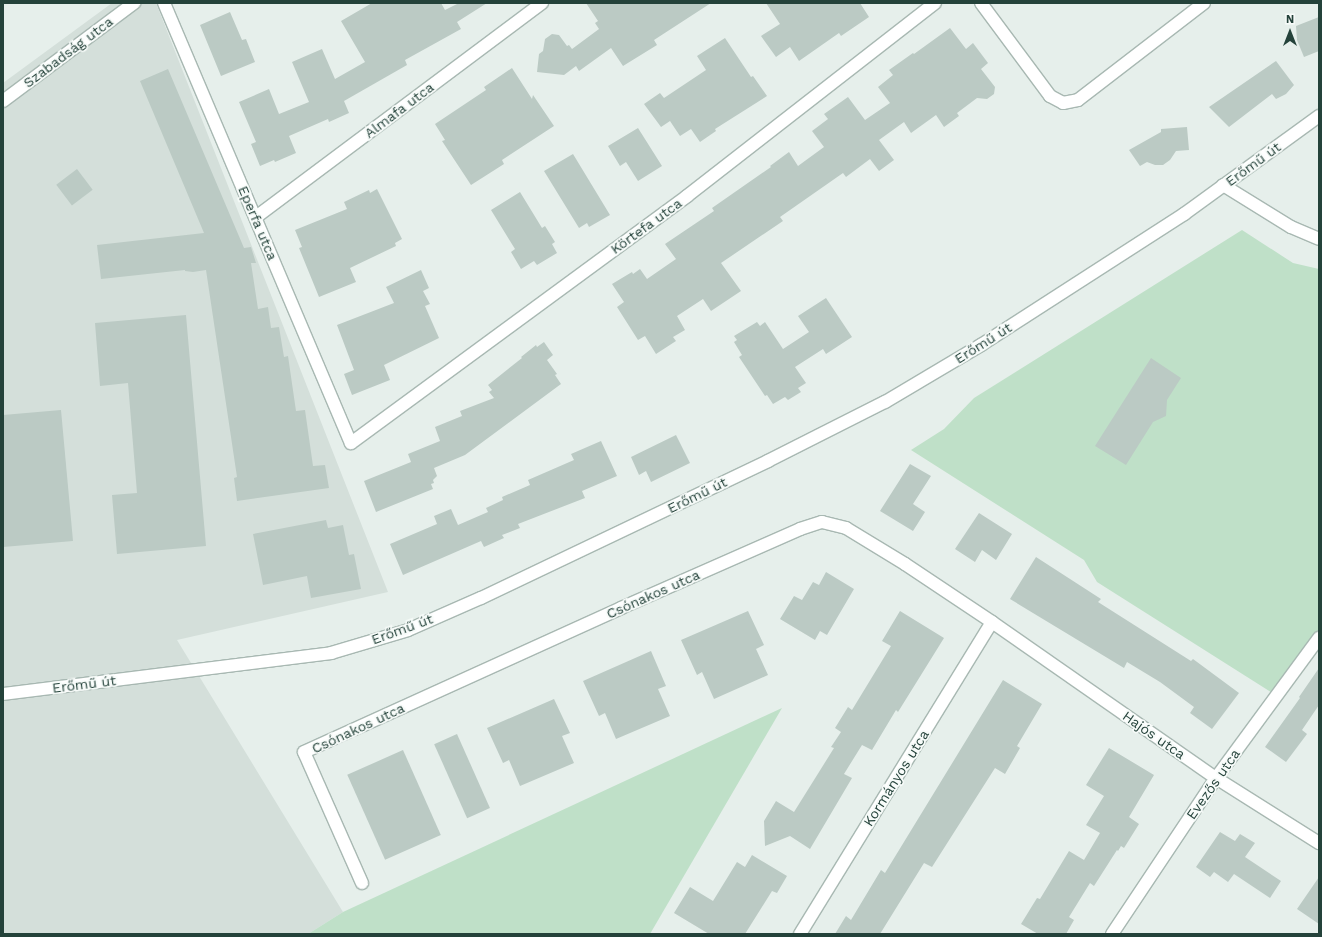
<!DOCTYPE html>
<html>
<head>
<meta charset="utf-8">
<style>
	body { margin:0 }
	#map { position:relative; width:1322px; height:937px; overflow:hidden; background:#e6efeb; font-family:"Work Sans",sans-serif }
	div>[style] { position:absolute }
	.built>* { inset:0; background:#d4dfda }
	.green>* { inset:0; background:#bfe0c8 }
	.building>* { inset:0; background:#bbcac4; transform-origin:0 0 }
	.roads { filter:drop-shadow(1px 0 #a8b8b2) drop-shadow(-1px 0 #a8b8b2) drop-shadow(0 1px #a8b8b2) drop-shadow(0 -1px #a8b8b2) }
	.minor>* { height:12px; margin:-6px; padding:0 6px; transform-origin:6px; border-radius:6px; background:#fff }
	.tertiary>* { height:12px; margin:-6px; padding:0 6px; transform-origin:6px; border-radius:6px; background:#fff }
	span { translate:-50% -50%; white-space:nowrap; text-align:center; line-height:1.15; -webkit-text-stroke:3.5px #f7fbf9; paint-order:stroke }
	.street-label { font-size:14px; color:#24423a }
	.frame { position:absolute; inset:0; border:4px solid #24423a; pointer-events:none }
	.north { position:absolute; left:1270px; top:12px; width:40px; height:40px; -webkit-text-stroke:3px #f7fbf9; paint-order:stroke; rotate:0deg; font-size:11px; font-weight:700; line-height:16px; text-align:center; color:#24423a }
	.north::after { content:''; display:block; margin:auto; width:14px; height:18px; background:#24423a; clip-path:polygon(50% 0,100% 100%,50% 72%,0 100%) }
</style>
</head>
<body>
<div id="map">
	<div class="built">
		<div style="clip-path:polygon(112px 3px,156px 3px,388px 592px,177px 640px,343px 912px,308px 934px,3px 934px,3px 83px)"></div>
	</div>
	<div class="green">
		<div style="clip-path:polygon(1242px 230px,1293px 263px,1319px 269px,1319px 633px,1277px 696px,1097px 582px,1084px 560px,911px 450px,944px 429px,974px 398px)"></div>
		<div style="clip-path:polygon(782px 708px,650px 934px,308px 934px,343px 912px)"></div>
	</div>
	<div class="building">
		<div style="clip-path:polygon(372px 3px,441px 3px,445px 10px,459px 3px,487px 3px,457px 22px,461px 29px,405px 60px,407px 65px,344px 101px,349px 113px,329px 122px,328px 119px,289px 136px,296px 153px,275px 162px,274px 160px,260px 166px,251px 144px,256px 142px,239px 102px,269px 89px,279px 114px,309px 102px,292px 62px,322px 49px,335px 79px,365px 62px,341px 21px)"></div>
		<div style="clip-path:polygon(586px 3px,711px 3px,654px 40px,657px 45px,623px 66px,611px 48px,579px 71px,576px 66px,564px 75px,537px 72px,539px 54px,543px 51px,545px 39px,552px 34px,559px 35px,567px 46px,569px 45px,572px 49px,599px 29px,595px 23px,598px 21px)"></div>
		<div style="clip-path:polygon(766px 3px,860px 3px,869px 17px,841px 36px,839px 33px,799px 61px,790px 47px,776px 57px,761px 36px,780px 24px)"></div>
		<div style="clip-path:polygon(230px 12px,242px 40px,246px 39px,255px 62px,221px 76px,200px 25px)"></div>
		<div style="clip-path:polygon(1319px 17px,1319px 51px,1304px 57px,1297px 40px,1296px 26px)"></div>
		<div style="clip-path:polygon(950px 28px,966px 49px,973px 43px,988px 63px,981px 69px,995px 87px,994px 94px,987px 99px,977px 98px,957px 113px,959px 116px,944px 127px,936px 115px,911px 133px,904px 122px,879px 140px,894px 160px,879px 171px,870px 159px,846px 177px,843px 173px,780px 217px,783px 221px,721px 263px,741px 291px,711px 311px,703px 299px,677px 316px,685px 330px,673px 337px,676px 341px,656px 354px,645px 336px,638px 340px,617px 307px,624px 302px,612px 284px,632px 272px,633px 274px,640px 269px,647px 279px,676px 259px,665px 244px,714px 211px,712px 208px,771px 167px,770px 166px,789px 152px,798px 166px,824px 147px,812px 131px,828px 119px,824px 114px,848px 97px,865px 120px,890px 103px,878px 87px,893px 75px,889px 70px,913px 53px,914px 54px)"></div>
		<div style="clip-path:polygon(725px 38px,751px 77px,753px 76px,767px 96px,715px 129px,716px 131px,700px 142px,691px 129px,680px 136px,670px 121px,661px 127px,644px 104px,660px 93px,664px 98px,706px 70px,697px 56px)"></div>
		<div style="clip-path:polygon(1276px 61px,1294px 85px,1286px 94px,1276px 99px,1272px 94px,1229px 127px,1209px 107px)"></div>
		<div style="clip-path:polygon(512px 68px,532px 99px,533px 95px,554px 126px,502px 160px,504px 164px,471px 185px,442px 141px,445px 140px,435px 124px,486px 90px,484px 87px)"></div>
		<div style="clip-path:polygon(168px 69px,244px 248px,251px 247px,256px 263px,251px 263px,258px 309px,268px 307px,271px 328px,279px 327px,284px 357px,288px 356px,296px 411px,305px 410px,313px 466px,325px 465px,329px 488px,237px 501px,234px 478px,237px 477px,206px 270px,193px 272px,185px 271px,185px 270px,101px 279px,97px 245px,204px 233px,140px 81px)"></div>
		<div style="clip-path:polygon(1187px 127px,1189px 150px,1176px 151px,1170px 160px,1163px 165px,1155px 165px,1147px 162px,1140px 166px,1129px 150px,1161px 132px,1161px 129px)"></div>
		<div style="clip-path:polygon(638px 128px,662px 166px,638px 181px,626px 162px,620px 166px,608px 146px)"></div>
		<div style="clip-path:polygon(573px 154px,610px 215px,589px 227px,587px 223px,579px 228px,544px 171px)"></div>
		<div style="left:77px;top:169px;width:26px;height:26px;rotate:53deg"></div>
		<div style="clip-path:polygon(377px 189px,402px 239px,395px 243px,396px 246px,350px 268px,356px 282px,319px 297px,299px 248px,302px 247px,295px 230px,347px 209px,344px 202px,369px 190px,370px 193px)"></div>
		<div style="clip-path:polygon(520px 192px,542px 228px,545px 226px,555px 242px,552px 244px,557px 253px,537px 265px,534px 261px,521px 269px,511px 252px,515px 249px,491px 210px)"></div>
		<div style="clip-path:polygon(421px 270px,429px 288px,423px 291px,430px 304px,425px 306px,439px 338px,384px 365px,390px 380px,352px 395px,344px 374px,354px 370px,337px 325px,394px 303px,386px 287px)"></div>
		<div style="clip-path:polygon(826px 298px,852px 337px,826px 354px,823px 349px,795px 367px,806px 383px,798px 388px,801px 392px,788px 400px,785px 397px,773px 404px,767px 395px,765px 396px,739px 357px,742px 355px,734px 342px,737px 340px,734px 336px,757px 322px,760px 326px,765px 322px,783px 349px,809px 332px,798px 316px)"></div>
		<div style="clip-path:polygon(186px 315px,206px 546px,117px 554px,112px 495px,137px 493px,128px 383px,100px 386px,95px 323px)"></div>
		<div style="clip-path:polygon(544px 342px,553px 355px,547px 360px,557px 374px,555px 375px,561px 384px,465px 455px,434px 468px,437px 476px,433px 480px,434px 483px,431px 484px,433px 489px,376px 512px,364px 481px,411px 462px,408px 454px,440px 441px,435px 427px,462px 416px,460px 411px,494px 398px,489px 392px,492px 390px,488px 385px,522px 358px,521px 357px,536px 345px,537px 347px)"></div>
		<div style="clip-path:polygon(1151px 358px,1181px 378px,1167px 400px,1166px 416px,1153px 422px,1126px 465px,1095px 446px)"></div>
		<div style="clip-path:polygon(61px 410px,73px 541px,3px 547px,3px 415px)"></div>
		<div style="clip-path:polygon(676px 435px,690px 463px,651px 482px,646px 471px,639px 475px,631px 457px)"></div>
		<div style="clip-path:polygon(601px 441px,617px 476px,582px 491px,585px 498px,518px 524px,520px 528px,502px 535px,504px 538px,484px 547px,481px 541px,403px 575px,390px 544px,437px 524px,434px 516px,451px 509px,458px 525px,488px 512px,486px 508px,503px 500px,502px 497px,530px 485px,528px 480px,574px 460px,571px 454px)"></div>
		<div style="clip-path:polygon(910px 464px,931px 476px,913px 504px,925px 512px,913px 531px,880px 511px)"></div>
		<div style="clip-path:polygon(979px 513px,1012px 534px,996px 560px,982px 550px,975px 562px,955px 549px)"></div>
		<div style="clip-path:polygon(326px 520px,328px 528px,343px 525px,349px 555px,354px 554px,361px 589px,311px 598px,307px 576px,263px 585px,253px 534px)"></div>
		<div style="clip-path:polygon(1036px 557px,1101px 599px,1098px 602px,1191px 661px,1193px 659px,1239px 693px,1212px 729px,1190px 713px,1194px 707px,1160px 682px,1127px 662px,1124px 668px,1010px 599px)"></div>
		<div style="clip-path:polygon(826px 572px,854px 589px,827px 635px,820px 631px,815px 640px,780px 619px,794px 596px,802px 600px,813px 582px,819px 585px)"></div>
		<div style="clip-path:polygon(748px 611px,764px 645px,756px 649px,768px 675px,714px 699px,702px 672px,697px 675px,681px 640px)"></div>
		<div style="clip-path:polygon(900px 611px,944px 638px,898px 712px,896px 710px,872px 750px,862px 745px,844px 774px,852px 778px,810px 849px,790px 836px,765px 846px,764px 821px,776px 801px,794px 812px,834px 748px,831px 747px,841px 732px,835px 728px,848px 707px,852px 710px,891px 646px,882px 641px)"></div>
		<div style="clip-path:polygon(651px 651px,666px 686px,658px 689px,670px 716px,616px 739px,605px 713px,599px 716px,583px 681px)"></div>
		<div style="clip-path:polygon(1319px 668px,1319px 705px,1302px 730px,1307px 734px,1286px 762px,1265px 747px,1300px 698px,1299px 697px)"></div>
		<div style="clip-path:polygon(1003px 680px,1042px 704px,1017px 746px,1020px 748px,1005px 774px,995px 768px,932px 867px,924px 863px,880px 934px,835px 934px,846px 916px,851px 920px,881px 870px,885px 873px)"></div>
		<div style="clip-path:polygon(554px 699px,570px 733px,562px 736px,574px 763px,520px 786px,509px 760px,503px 763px,487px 728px)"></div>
		<div style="left:457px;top:734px;width:81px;height:25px;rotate:66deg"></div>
		<div style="clip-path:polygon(1109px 748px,1154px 775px,1129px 817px,1139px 824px,1124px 848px,1121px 846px,1118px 851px,1117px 850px,1094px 886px,1090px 883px,1069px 917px,1074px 920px,1066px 934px,1038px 934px,1021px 924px,1037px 898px,1040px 899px,1069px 851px,1084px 860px,1100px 833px,1086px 825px,1104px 796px,1086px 785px)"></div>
		<div style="left:403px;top:750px;width:93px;height:61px;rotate:66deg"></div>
		<div style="clip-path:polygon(1220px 832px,1235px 841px,1240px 834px,1255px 843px,1245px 857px,1281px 881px,1270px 898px,1234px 874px,1228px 882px,1214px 872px,1210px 877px,1196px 867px)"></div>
		<div style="clip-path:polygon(752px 855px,787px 876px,777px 893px,772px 891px,745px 934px,709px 934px,674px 913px,690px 887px,713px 901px,737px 862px,745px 867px)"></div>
		<div style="clip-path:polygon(1319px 877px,1319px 924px,1297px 909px)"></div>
	</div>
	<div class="roads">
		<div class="minor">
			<div style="left:164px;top:3px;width:478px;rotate:67deg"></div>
			<div style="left:351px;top:443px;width:417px;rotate:-36.3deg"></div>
			<div style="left:687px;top:196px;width:314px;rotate:-37.9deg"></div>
			<div style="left:981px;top:3px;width:116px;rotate:53.4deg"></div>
			<div style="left:1050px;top:96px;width:15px;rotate:28deg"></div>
			<div style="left:1063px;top:103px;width:15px;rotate:-11deg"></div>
			<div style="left:1078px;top:100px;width:159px;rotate:-37.6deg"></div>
			<div style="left:3px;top:101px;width:164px;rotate:-36.8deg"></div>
			<div style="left:1223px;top:185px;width:80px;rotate:31.7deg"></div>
			<div style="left:1291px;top:227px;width:30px;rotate:23deg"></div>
			<div style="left:256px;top:217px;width:357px;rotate:-36.8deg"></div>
			<div style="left:362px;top:883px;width:143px;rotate:-113.9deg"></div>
			<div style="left:304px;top:752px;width:348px;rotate:-24.4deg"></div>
			<div style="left:621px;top:608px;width:196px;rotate:-23.8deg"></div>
			<div style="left:800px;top:529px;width:23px;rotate:-18deg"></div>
			<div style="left:822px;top:522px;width:25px;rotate:14deg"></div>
			<div style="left:846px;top:528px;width:69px;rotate:31.4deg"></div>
			<div style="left:905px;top:564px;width:105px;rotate:33.7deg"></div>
			<div style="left:992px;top:622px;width:273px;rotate:34.9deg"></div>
			<div style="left:1216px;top:778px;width:122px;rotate:32.3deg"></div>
			<div style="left:800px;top:934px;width:366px;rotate:-58.4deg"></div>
			<div style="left:1112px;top:934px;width:187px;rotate:-56.3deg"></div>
			<div style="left:1216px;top:778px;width:174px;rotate:-53.7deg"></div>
		</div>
		<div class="tertiary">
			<div style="left:3px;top:694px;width:331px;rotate:-7.1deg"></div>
			<div style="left:331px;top:653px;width:80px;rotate:-16.6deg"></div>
			<div style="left:408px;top:630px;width:80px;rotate:-23.7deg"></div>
			<div style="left:481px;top:598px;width:318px;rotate:-25.5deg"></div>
			<div style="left:768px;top:461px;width:131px;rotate:-26.8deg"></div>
			<div style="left:885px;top:402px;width:112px;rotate:-30.7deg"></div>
			<div style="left:981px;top:345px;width:242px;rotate:-32.8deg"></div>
			<div style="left:1184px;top:214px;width:167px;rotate:-36deg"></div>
		</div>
	</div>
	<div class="street-label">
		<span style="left:68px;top:52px;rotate:-37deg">Szabadság utca</span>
		<span style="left:399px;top:110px;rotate:-37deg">Almafa utca</span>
		<span style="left:1253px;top:164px;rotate:-36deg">Erőmű út</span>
		<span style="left:258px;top:223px;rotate:67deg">Eperfa utca</span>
		<span style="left:646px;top:226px;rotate:-36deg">Körtefa utca</span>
		<span style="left:983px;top:343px;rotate:-32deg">Erőmű út</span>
		<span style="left:697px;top:495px;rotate:-26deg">Erőmű út</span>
		<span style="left:653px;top:594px;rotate:-24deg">Csónakos utca</span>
		<span style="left:402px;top:629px;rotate:-20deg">Erőmű út</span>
		<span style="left:84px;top:684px;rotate:-7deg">Erőmű út</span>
		<span style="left:358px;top:728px;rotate:-25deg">Csónakos utca</span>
		<span style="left:1154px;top:735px;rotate:35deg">Hajós utca</span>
		<span style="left:896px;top:778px;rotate:-58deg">Kormányos utca</span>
		<span style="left:1213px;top:784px;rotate:-55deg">Evezős utca</span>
	</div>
	<div class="frame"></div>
	<div class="north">N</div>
</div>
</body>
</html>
